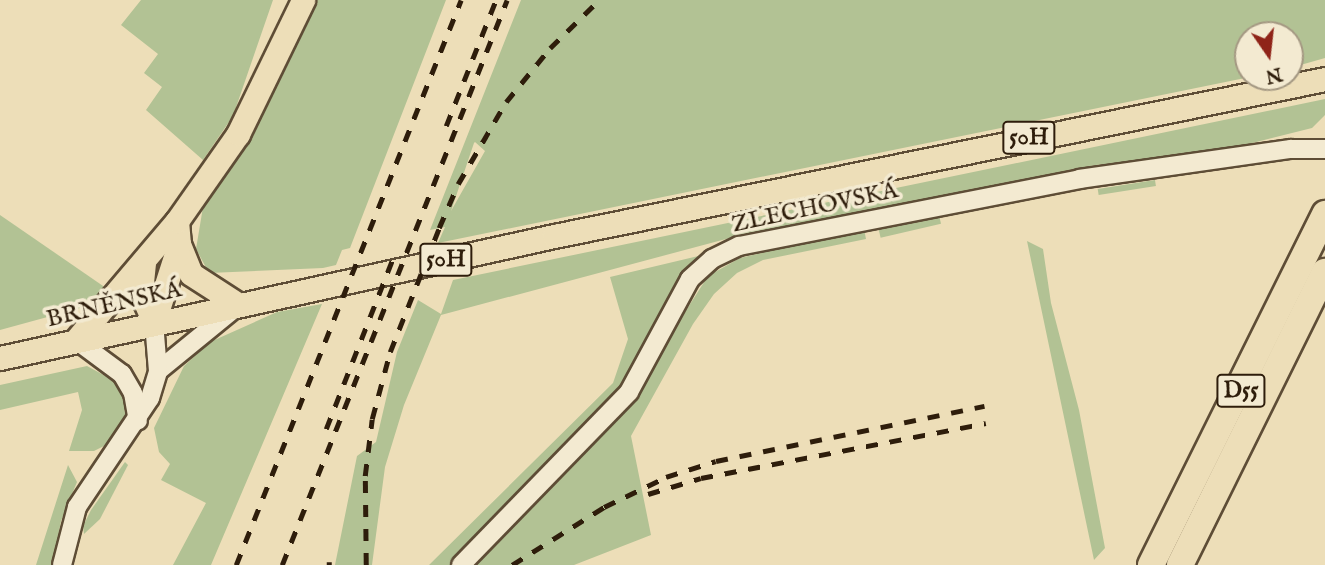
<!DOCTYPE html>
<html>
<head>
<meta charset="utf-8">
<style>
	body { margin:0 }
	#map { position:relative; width:1325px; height:565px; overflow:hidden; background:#eddeb8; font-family:"IM FELL English",serif }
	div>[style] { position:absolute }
	.green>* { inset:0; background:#b2c294; transform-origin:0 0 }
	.roads { filter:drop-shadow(2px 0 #5e4d36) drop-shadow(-2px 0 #5e4d36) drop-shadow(0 2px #5e4d36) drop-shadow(0 -2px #5e4d36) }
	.minor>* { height:18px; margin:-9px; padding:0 9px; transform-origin:9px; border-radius:9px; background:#f3ead1 }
	.major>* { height:23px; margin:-11.5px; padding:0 11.5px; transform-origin:11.5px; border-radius:11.5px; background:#eddeb8 }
	.highway>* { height:26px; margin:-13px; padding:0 13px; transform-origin:13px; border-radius:13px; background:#eddeb8 }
	.rail>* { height:4.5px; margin-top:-2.25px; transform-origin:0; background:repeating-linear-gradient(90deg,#2e1d0b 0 12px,transparent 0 24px) }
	span { translate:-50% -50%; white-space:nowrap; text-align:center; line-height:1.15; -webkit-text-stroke:7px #f3ead1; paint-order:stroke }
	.shield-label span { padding:2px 5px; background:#f3ead1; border:2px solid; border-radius:5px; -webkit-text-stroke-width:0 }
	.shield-label { font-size:23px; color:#2e1d0b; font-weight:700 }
	.street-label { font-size:24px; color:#2e1d0b }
	.north { position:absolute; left:1234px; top:21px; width:70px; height:70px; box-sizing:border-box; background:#f3ead1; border:2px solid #a49882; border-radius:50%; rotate:166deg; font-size:19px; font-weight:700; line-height:28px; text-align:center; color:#2e1d0b }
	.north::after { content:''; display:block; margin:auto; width:24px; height:32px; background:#8f2418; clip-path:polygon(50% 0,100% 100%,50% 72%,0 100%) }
</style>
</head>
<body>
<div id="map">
	<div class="green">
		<div style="clip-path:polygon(141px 0,273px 0,233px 116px,203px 160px,146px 110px,162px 87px,144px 73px,158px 54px,121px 25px)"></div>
		<div style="clip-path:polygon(317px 0,446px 0,350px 248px,342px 250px,336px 265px,323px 268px,209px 273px,196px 249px,203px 207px,250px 138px)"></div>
		<div style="clip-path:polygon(evenodd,521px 0,1325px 0,1325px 58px,1290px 68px,1290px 35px,1248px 35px,1250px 77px,438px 243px,445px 227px,430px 230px,521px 0,475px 142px,485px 151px,451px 211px,474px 143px,475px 142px)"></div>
		<div style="clip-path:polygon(1325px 99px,1325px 115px,1312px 128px,1213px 153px,1096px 165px,726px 239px,441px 315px,404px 405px,385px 467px,372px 565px,335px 565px,357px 456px,376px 442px,397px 352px,418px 300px,441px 314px,453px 280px)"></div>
		<div style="left:1155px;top:180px;width:6px;height:58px;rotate:81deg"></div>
		<div style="clip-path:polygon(0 215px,106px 288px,101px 294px,84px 307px,0 330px)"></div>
		<div style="left:939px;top:215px;width:9px;height:62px;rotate:77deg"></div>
		<div style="clip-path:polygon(864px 229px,866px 239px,763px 260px,737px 273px,714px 294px,693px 324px,631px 436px,651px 535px,574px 565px,472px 565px,625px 406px,708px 276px,740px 258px)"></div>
		<div style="clip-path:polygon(1027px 241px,1043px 249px,1051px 303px,1079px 410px,1105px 548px,1094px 560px)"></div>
		<div style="clip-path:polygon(711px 253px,688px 270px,619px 392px,451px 565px,429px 565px,613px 383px,628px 339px,610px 277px)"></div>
		<div style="clip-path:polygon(322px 304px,211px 565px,173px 565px,206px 503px,161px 480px,170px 464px,159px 452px,154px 428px,184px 366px,210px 342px,277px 312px)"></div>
		<div style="clip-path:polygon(87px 366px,111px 379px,115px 376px,122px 385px,126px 422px,110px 443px,94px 451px,69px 451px,82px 410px,78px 392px,0 410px,0 385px)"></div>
		<div style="clip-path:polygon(125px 462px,128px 465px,100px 519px,84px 534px,83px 526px,91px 510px)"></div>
		<div style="clip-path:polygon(68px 465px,77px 482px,61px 521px,53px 565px,36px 565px)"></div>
	</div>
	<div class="roads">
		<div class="minor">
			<div style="left:76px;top:340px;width:57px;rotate:36.5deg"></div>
			<div style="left:122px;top:374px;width:22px;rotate:60deg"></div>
			<div style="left:133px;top:393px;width:28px;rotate:80deg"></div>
			<div style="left:158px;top:371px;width:98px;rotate:-39.2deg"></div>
			<div style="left:62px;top:565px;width:60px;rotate:-75.5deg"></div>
			<div style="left:77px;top:507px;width:131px;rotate:-56.2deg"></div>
			<div style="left:150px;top:398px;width:28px;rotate:-73deg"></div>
			<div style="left:158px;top:371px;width:49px;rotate:-94.7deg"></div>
			<div style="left:461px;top:565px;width:241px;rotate:-45.8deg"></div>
			<div style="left:629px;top:392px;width:128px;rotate:-61.6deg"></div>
			<div style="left:690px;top:279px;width:30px;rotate:-42deg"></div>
			<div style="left:712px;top:259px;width:30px;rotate:-26deg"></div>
			<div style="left:739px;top:246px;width:347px;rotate:-11.1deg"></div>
			<div style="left:1079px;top:179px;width:214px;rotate:-8.1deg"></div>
			<div style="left:1291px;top:149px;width:34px"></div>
		</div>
		<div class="major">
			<div style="left:179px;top:244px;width:32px;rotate:68deg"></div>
			<div style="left:191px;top:274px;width:57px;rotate:32.9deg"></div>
			<div style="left:144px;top:263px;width:30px;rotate:96deg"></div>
			<div style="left:141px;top:293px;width:32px;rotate:66deg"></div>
			<div style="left:154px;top:322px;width:82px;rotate:-72.2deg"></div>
			<div style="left:179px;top:244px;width:23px;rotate:-95deg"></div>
			<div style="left:76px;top:340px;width:156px;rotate:-49.7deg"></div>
			<div style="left:177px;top:221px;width:106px;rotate:-55deg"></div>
			<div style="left:238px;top:134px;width:149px;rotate:-64.1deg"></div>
			<div style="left:0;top:358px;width:567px;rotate:-12.42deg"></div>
			<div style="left:554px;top:236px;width:787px;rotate:-11.51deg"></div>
		</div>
		<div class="highway">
			<div style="left:1151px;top:565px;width:392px;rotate:-63.6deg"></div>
			<div style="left:1180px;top:565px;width:327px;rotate:-63.7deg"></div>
		</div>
	</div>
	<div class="rail">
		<div style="left:446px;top:126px;width:136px;rotate:-68.4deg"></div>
		<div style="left:326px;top:429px;width:189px;rotate:-68.6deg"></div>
		<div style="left:648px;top:494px;width:55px;rotate:-16.8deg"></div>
		<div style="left:701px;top:478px;width:290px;rotate:-10.9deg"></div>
		<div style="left:236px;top:565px;width:608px;rotate:-68.29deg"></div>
		<div style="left:282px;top:565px;width:608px;rotate:-68.29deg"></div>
		<div style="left:329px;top:565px;width:3px;rotate:-90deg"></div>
		<div style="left:366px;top:565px;width:89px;rotate:-90.6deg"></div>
		<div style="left:365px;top:476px;width:57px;rotate:-83deg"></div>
		<div style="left:372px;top:419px;width:69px;rotate:-75deg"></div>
		<div style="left:390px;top:352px;width:133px;rotate:-68.4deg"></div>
		<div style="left:439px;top:228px;width:48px;rotate:-66.6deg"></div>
		<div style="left:458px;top:184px;width:95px;rotate:-59.7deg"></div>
		<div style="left:506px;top:102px;width:70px;rotate:-50.8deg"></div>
		<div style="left:550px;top:48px;width:69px;rotate:-44.4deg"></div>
		<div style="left:512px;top:565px;width:109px;rotate:-32.2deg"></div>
		<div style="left:604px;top:507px;width:69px;rotate:-25.8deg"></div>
		<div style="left:666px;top:477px;width:52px;rotate:-17.7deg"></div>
		<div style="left:716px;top:461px;width:274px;rotate:-11.6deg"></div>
	</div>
	<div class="shield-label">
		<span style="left:1029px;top:138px">50H</span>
		<span style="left:446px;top:260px">50H</span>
		<span style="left:1241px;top:391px">D55</span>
	</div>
	<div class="street-label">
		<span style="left:815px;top:208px;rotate:-12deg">ZLECHOVSKÁ</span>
		<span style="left:114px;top:305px;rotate:-13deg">BRNĚNSKÁ</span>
	</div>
	<div class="north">N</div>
</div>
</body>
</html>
